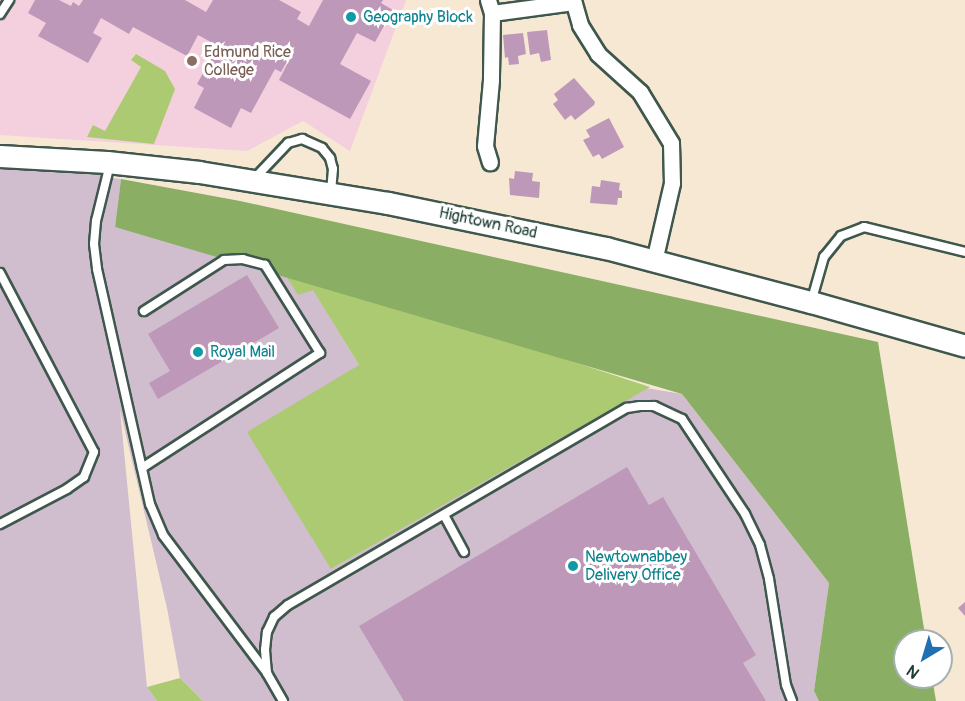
<!DOCTYPE html>
<html>
<head>
<meta charset="utf-8">
<style>
	body { margin:0 }
	#map { position:relative; width:965px; height:701px; overflow:hidden; background:#f7e8d4; font-family:Pangolin,sans-serif }
	div>[style] { position:absolute }
	.built>* { inset:0; background:#f4cfde }
	.industrial>* { inset:0; background:#d0bdce }
	.green>* { inset:0; background:#acca72 }
	.forest>* { inset:0; background:#89ae64 }
	.building>* { inset:0; background:#be98b9 }
	.roads { filter:drop-shadow(2px 0 #3f574c) drop-shadow(-2px 0 #3f574c) drop-shadow(0 2px #3f574c) drop-shadow(0 -2px #3f574c) }
	.service>* { height:8px; margin:-4px; padding:0 4px; transform-origin:4px; border-radius:4px; background:#fff }
	.minor>* { height:15px; margin:-7.5px; padding:0 7.5px; transform-origin:7.5px; border-radius:7.5px; background:#fff }
	.secondary>* { height:21px; margin:-10.5px; padding:0 10.5px; transform-origin:10.5px; border-radius:10.5px; background:#fff }
	.dots>* { width:16px; height:16px; translate:-50% -50%; box-sizing:border-box; border:3px solid #fff; border-radius:50% }
	span { translate:-50% -50%; white-space:nowrap; text-align:center; line-height:1.15; -webkit-text-stroke:6px #fff; paint-order:stroke }
	.culture-label { font-size:16px; color:#0d838f }
	.left { translate:0 -50%; text-align:left }
	.education-label { font-size:16px; color:#785e54 }
	.street-label { font-size:16px; color:#1f3d34 }
	.north { position:absolute; left:893px; top:629px; width:60px; height:60px; box-sizing:border-box; background:#fff; border:2px solid #a5b1ae; border-radius:50%; rotate:218deg; font-size:16px; font-weight:700; line-height:24px; text-align:center; color:#1f3d34 }
	.north::after { content:''; display:block; margin:auto; width:21px; height:27px; background:#1f6fb2; clip-path:polygon(50% 0,100% 100%,50% 72%,0 100%) }
</style>
</head>
<body>
<div id="map">
	<div class="built">
		<div style="clip-path:polygon(0 0,406px 0,350px 151px,303px 121px,247px 151px,0 135px)"></div>
	</div>
	<div class="industrial">
		<div style="clip-path:polygon(107px 162px,104px 177px,121px 179px,115px 227px,279px 265px,313px 289px,359px 365px,331px 569px,646px 388px,682px 394px,829px 583px,814px 691px,819px 701px,203px 701px,180px 678px,167px 608px,120px 410px,147px 687px,157px 701px,0 701px,0 164px)"></div>
	</div>
	<div class="green">
		<div style="clip-path:polygon(136px 54px,165px 71px,175px 89px,154px 144px,87px 137px,93px 125px,105px 131px,141px 67px,131px 60px)"></div>
		<div style="clip-path:polygon(279px 265px,650px 387px,331px 569px,247px 432px,359px 365px,313px 290px,298px 295px)"></div>
		<div style="clip-path:polygon(180px 678px,203px 701px,157px 701px,147px 687px)"></div>
	</div>
	<div class="forest">
		<div style="clip-path:polygon(121px 179px,240px 201px,878px 342px,926px 641px,905px 641px,905px 677px,932px 677px,936px 701px,819px 701px,814px 691px,829px 583px,682px 394px,115px 227px)"></div>
	</div>
	<div class="building">
		<div style="clip-path:polygon(35px 0,59px 0,71px 6px,73px 2px,79px 6px,83px 0,185px 0,206px 12px,213px 0,279px 0,301px 12px,297px 19px,309px 26px,323px 0,383px 0,381px 3px,393px 10px,375px 42px,357px 33px,340px 64px,371px 81px,350px 119px,279px 80px,292px 55px,291px 54px,281px 72px,275px 69px,251px 113px,241px 108px,231px 128px,194px 108px,204px 88px,197px 84px,218px 46px,198px 35px,187px 56px,133px 27px,129px 34px,101px 18px,93px 33px,102px 38px,88px 63px,38px 36px,46px 23px,28px 13px)"></div>
		<div style="clip-path:polygon(547px 30px,551px 60px,541px 62px,539px 53px,530px 55px,527px 32px)"></div>
		<div style="clip-path:polygon(523px 33px,526px 54px,518px 56px,519px 64px,509px 65px,508px 57px,505px 58px,503px 35px)"></div>
		<div style="clip-path:polygon(574px 78px,595px 102px,594px 105px,575px 120px,571px 115px,565px 120px,553px 104px,558px 100px,554px 94px)"></div>
		<div style="clip-path:polygon(609px 118px,624px 147px,602px 159px,599px 154px,593px 157px,583px 140px,590px 137px,586px 130px)"></div>
		<div style="clip-path:polygon(515px 171px,533px 173px,532px 181px,540px 182px,539px 198px,510px 195px,509px 178px,514px 179px)"></div>
		<div style="clip-path:polygon(601px 180px,620px 183px,619px 190px,622px 191px,622px 198px,618px 198px,617px 205px,590px 203px,592px 186px,600px 187px)"></div>
		<div style="clip-path:polygon(247px 275px,279px 328px,158px 399px,149px 383px,170px 371px,148px 334px)"></div>
		<div style="clip-path:polygon(627px 467px,649px 505px,663px 497px,756px 655px,743px 663px,766px 701px,404px 701px,359px 626px)"></div>
		<div style="clip-path:polygon(965px 602px,965px 616px,958px 608px)"></div>
	</div>
	<div class="roads">
		<div class="service">
			<div style="left:0;top:14px;width:17px;rotate:-57deg"></div>
			<div style="left:110px;top:164px;width:59px;rotate:103.8deg"></div>
			<div style="left:96px;top:221px;width:23px;rotate:95deg"></div>
			<div style="left:94px;top:244px;width:25px;rotate:83deg"></div>
			<div style="left:97px;top:269px;width:241px;rotate:77.3deg"></div>
			<div style="left:150px;top:504px;width:34px;rotate:67deg"></div>
			<div style="left:163px;top:535px;width:173px;rotate:53deg"></div>
			<div style="left:254px;top:179px;width:50px;rotate:-46.6deg"></div>
			<div style="left:288px;top:143px;width:15px;rotate:-16deg"></div>
			<div style="left:302px;top:139px;width:22px;rotate:24deg"></div>
			<div style="left:322px;top:148px;width:13px;rotate:51deg"></div>
			<div style="left:330px;top:158px;width:11px;rotate:75deg"></div>
			<div style="left:333px;top:169px;width:22px;rotate:95deg"></div>
			<div style="left:0;top:273px;width:202px;rotate:62.3deg"></div>
			<div style="left:94px;top:452px;width:27px;rotate:112deg"></div>
			<div style="left:84px;top:477px;width:21px;rotate:145deg"></div>
			<div style="left:67px;top:489px;width:76px;rotate:152.4deg"></div>
			<div style="left:812px;top:299px;width:44px;rotate:-74.1deg"></div>
			<div style="left:824px;top:257px;width:27px;rotate:-51deg"></div>
			<div style="left:841px;top:236px;width:25px;rotate:-21deg"></div>
			<div style="left:864px;top:227px;width:104px;rotate:13.9deg"></div>
			<div style="left:142px;top:468px;width:212px;rotate:-32.9deg"></div>
			<div style="left:320px;top:353px;width:104px;rotate:-122deg"></div>
			<div style="left:265px;top:265px;width:23px;rotate:-165deg"></div>
			<div style="left:243px;top:259px;width:19px;rotate:177deg"></div>
			<div style="left:224px;top:260px;width:95px;rotate:147.5deg"></div>
			<div style="left:444px;top:515px;width:42px;rotate:61.6deg"></div>
			<div style="left:283px;top:701px;width:32px;rotate:-120deg"></div>
			<div style="left:267px;top:673px;width:23px;rotate:-95deg"></div>
			<div style="left:265px;top:650px;width:18px;rotate:-84deg"></div>
			<div style="left:267px;top:632px;width:17px;rotate:-65deg"></div>
			<div style="left:274px;top:617px;width:18px;rotate:-41deg"></div>
			<div style="left:288px;top:605px;width:392px;rotate:-30.2deg"></div>
			<div style="left:627px;top:408px;width:13px;rotate:-9deg"></div>
			<div style="left:640px;top:406px;width:14px"></div>
			<div style="left:654px;top:406px;width:31px;rotate:25deg"></div>
			<div style="left:682px;top:419px;width:114px;rotate:56.4deg"></div>
			<div style="left:745px;top:514px;width:34px;rotate:64deg"></div>
			<div style="left:760px;top:545px;width:35px;rotate:75deg"></div>
			<div style="left:769px;top:579px;width:107px;rotate:80.9deg"></div>
			<div style="left:786px;top:685px;width:17px;rotate:69deg"></div>
		</div>
		<div class="minor">
			<div style="left:488px;top:0;width:14px;rotate:73deg"></div>
			<div style="left:492px;top:13px;width:67px;rotate:90.9deg"></div>
			<div style="left:491px;top:80px;width:66px;rotate:95.2deg"></div>
			<div style="left:485px;top:146px;width:17px;rotate:73deg"></div>
			<div style="left:573px;top:0;width:26px;rotate:74deg"></div>
			<div style="left:580px;top:25px;width:34px;rotate:58deg"></div>
			<div style="left:598px;top:54px;width:57px;rotate:42.1deg"></div>
			<div style="left:640px;top:92px;width:60px;rotate:58.7deg"></div>
			<div style="left:671px;top:143px;width:40px;rotate:88.6deg"></div>
			<div style="left:672px;top:183px;width:80px;rotate:103deg"></div>
			<div style="left:492px;top:13px;width:82px;rotate:-7.7deg"></div>
		</div>
		<div class="secondary">
			<div style="left:0;top:156px;width:107px;rotate:3.2deg"></div>
			<div style="left:107px;top:162px;width:93px;rotate:6.2deg"></div>
			<div style="left:199px;top:172px;width:192px;rotate:9.3deg"></div>
			<div style="left:388px;top:203px;width:223px;rotate:11.7deg"></div>
			<div style="left:606px;top:248px;width:212px;rotate:14.8deg"></div>
			<div style="left:811px;top:302px;width:160px;rotate:15.9deg"></div>
		</div>
	</div>
	<div class="dots">
		<div style="left:351px;top:17px;background:#0f9aa8"></div>
		<div style="left:192px;top:61px;background:#8d6e63"></div>
		<div style="left:198px;top:352px;background:#0f9aa8"></div>
		<div style="left:573px;top:566px;background:#0f9aa8"></div>
	</div>
	<div class="culture-label">
		<span class="left" style="left:363px;top:17px">Geography Block</span>
		<span class="left" style="left:210px;top:352px">Royal Mail</span>
		<span class="left" style="left:585px;top:566px">Newtownabbey<br>Delivery Office</span>
	</div>
	<div class="education-label">
		<span class="left" style="left:204px;top:61px">Edmund Rice<br>College</span>
	</div>
	<div class="street-label">
		<span style="left:488px;top:223px;rotate:12deg">Hightown Road</span>
	</div>
	<div class="north">N</div>
</div>
</body>
</html>
